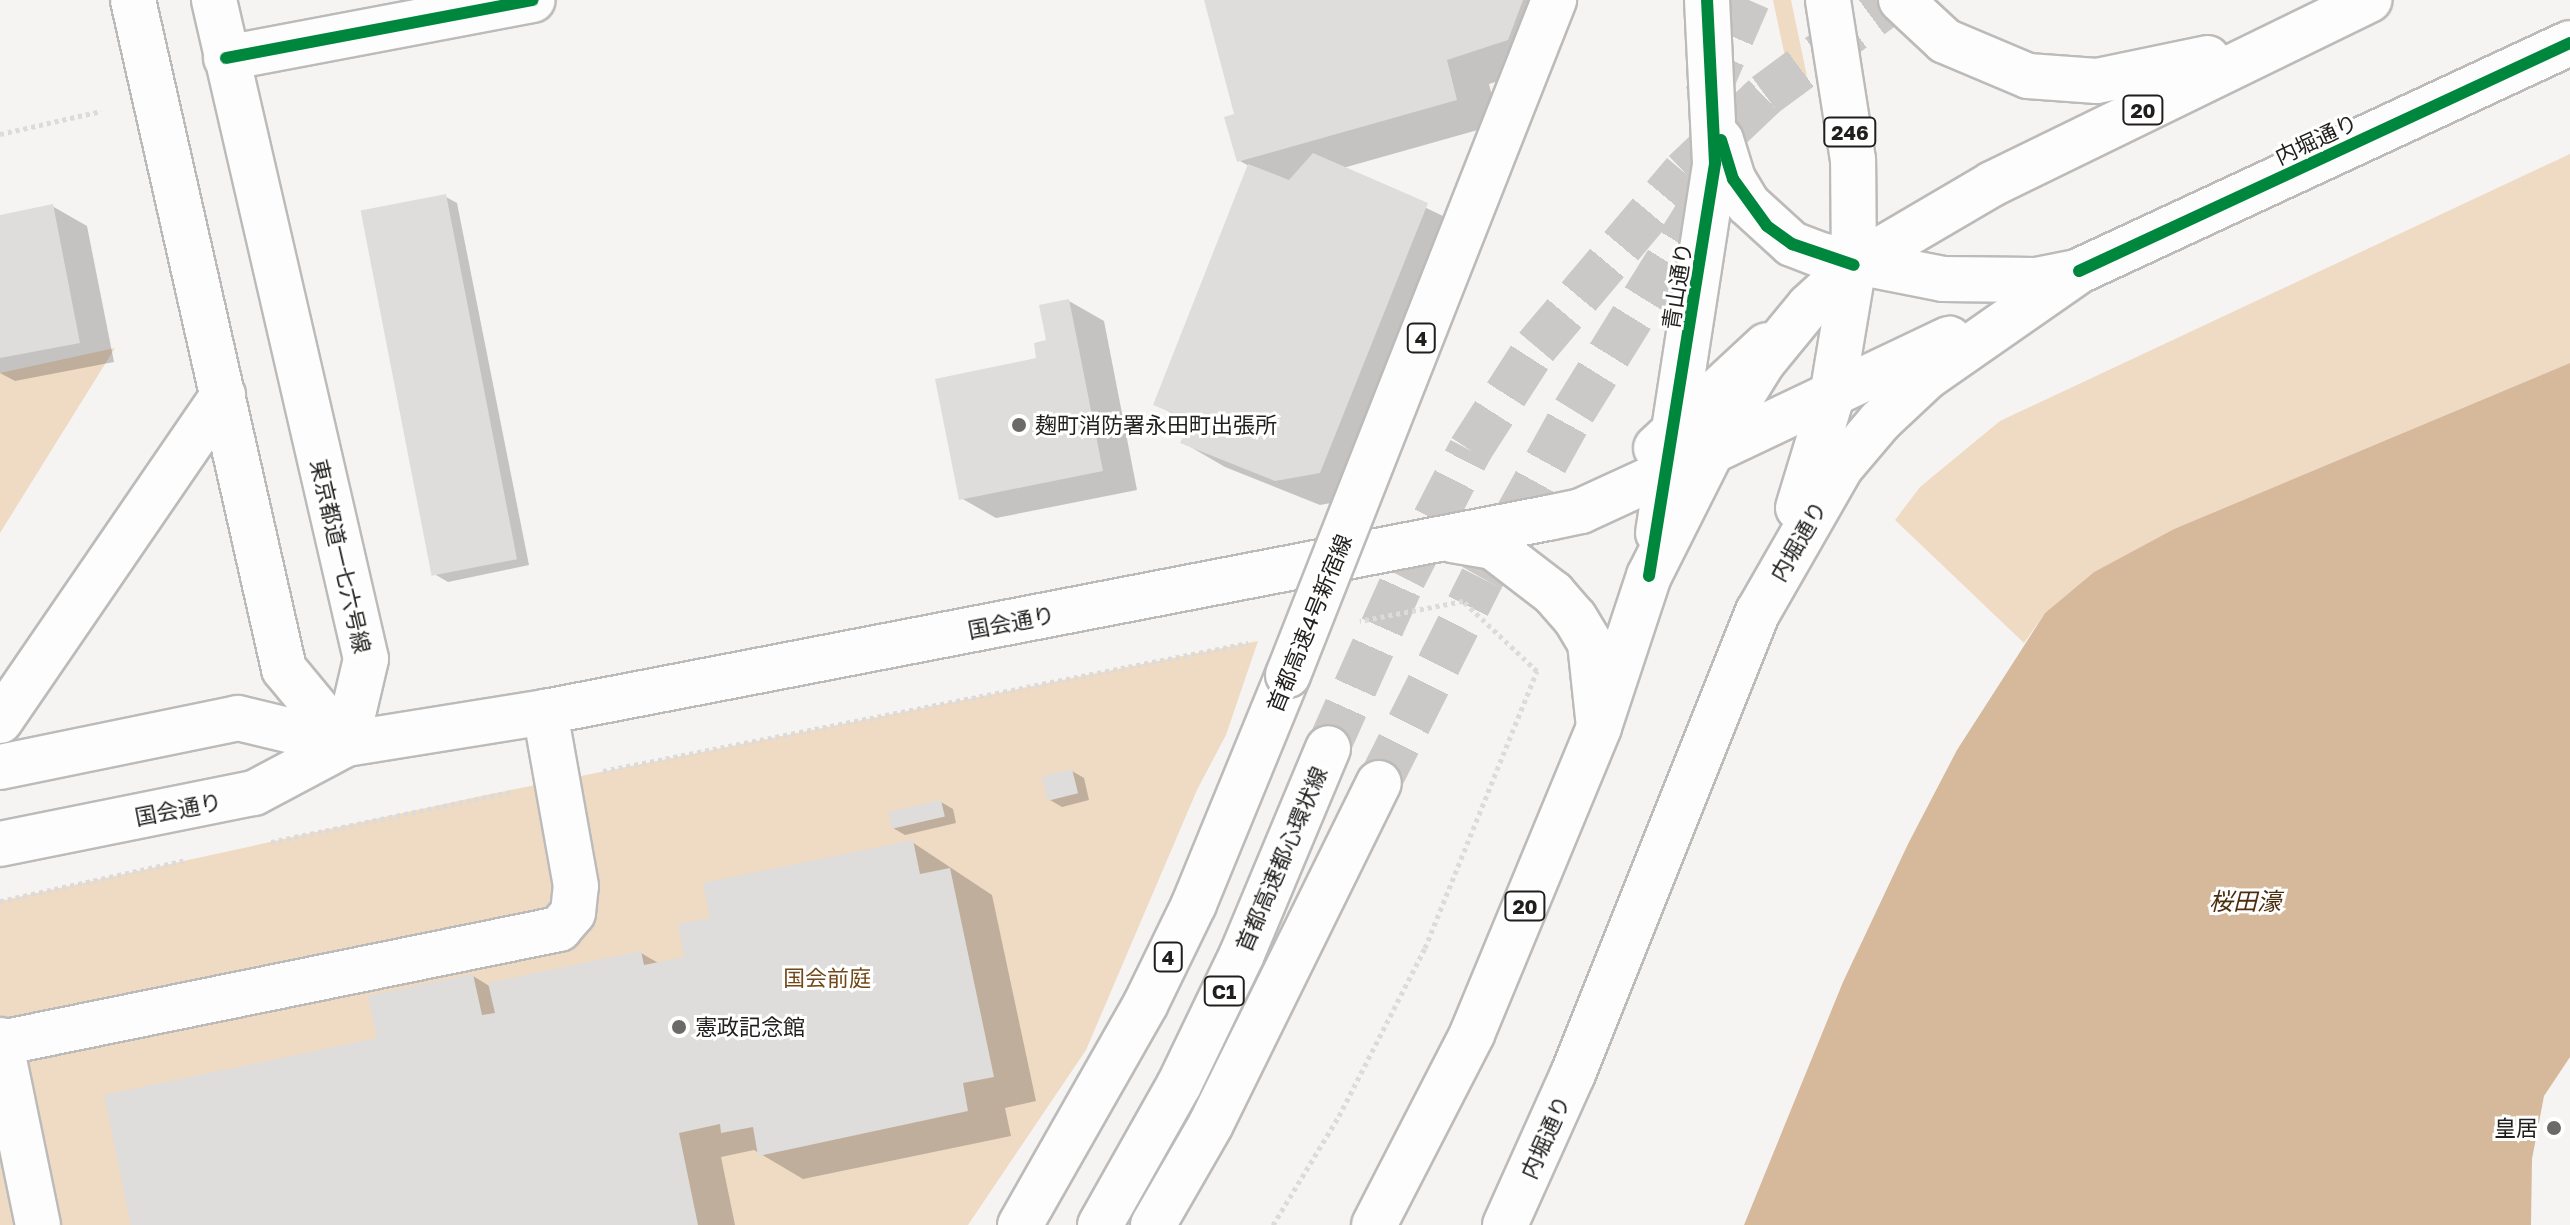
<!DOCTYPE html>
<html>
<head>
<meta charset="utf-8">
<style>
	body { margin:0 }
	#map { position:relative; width:2570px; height:1225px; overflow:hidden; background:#f6f4f2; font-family:"Golos Text","Noto Sans JP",sans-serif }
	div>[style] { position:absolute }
	.green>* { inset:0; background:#efdac4 }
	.water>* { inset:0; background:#d6b89b }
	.shadow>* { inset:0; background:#0003 }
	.building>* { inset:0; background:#dedddb; transform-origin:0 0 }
	.highway-tunnel>* { height:44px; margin-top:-22px; transform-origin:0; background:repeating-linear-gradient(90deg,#cbc9c7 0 44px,transparent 0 66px) }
	.path>* { height:5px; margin-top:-2.5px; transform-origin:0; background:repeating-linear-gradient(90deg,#dcdbda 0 4px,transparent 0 8px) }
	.roads { filter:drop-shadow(2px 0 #bcbbb9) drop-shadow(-2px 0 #bcbbb9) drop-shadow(0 2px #bcbbb9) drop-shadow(0 -2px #bcbbb9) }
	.minor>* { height:44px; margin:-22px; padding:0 22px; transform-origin:22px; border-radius:22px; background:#fefdfd }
	.major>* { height:44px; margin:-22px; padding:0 22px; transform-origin:22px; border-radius:22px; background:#fefdfd }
	.highway>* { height:44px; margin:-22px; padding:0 22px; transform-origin:22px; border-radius:22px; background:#fefdfd }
	.bridges { filter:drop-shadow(2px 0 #bcbbb9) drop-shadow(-2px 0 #bcbbb9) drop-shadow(0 2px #bcbbb9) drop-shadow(0 -2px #bcbbb9) }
	.highway-bridge>* { height:44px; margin:-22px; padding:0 22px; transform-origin:22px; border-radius:22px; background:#fefdfd }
	.cycleway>* { height:12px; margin:-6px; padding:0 6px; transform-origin:6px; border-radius:6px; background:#00873e }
	.dots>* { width:22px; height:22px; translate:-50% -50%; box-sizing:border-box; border:4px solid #fff; border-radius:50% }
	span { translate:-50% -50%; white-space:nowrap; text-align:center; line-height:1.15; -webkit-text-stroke:6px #fff; paint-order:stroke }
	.shield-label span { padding:2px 6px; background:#fff; border:2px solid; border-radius:6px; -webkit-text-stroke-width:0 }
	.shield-label { font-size:20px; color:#201f1d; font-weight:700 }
	.street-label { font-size:22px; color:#201f1d }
	.poi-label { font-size:22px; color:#201f1d }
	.left { translate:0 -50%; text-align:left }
	.right { translate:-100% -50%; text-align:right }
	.park-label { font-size:22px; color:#714818 }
	.water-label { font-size:24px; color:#4b2e0d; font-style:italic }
</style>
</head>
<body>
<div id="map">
	<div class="green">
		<div style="clip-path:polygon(1773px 0,1791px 0,1809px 86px,1803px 95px,1792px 90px)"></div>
		<div style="clip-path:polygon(2570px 154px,2570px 363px,2174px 529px,2094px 572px,2045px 613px,2024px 643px,1895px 520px,1920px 487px,2000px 421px)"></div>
		<div style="clip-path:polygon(115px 348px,0 533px,0 373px)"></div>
		<div style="clip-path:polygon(1258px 641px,1226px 735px,1197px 790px,1086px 1050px,968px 1225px,0 1225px,0 901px,486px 795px)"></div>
	</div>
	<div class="water">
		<div style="clip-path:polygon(2570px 363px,2570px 1057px,2544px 1096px,2532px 1159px,2531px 1225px,1744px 1225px,1843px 982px,1908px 844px,1957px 750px,2045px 613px,2094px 572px,2174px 529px)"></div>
	</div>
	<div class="shadow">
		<div style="clip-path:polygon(1206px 0,1575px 0,1552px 64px,1489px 84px,1499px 124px,1343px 168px,1470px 229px,1363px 497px,1320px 505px,1225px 467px,1182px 442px,1190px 424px,1156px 404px,1249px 166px,1238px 160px,1236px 115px)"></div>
		<div style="clip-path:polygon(446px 197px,457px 203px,529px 565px,448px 582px,436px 575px)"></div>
		<div style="clip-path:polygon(52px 206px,87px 226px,114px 362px,15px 381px,0 373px,0 217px)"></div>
		<div style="clip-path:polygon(1069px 301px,1104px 321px,1137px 490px,996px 518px,961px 498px)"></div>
		<div style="clip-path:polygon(1072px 771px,1084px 778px,1089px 800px,1062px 807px,1050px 800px)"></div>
		<div style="clip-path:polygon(941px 802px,953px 809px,956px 823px,905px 835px,893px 828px)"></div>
		<div style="clip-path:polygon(912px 842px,992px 895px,1036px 1101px,1005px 1108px,1011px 1136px,803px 1179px,754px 1150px,721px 1157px,735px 1225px,133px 1225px,379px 1039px,473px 976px,491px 987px,641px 953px,660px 964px,687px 959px,712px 920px)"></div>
	</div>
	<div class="building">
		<div style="clip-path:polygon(1204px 0,1523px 0,1508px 40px,1447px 60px,1457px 100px,1237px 162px,1224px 117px,1234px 114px)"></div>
		<div style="clip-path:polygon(1313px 153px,1428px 203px,1320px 473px,1275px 481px,1180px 443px,1190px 420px,1153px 405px,1248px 164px,1289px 180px)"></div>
		<div style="left:446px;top:194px;width:372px;height:87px;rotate:79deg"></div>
		<div style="clip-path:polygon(53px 204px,80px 343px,0 358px,0 215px)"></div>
		<div style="clip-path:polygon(1069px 299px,1103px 471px,959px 500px,935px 379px,1036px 358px,1034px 343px,1046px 340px,1039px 305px)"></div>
		<div style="left:1072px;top:769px;width:25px;height:31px;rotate:76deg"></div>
		<div style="left:941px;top:800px;width:17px;height:54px;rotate:77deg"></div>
		<div style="clip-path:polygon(913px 840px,920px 874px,950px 868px,994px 1077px,963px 1083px,968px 1111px,758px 1156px,753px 1127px,721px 1133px,720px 1124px,679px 1133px,698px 1225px,131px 1225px,104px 1095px,377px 1038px,368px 996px,473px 974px,482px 1015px,495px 1013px,488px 983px,641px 951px,644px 965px,684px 957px,678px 924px,710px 918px,703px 883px)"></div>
	</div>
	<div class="highway-tunnel">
		<div style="left:1706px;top:97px;width:106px;rotate:-66.6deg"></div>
		<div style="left:1328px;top:748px;width:186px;rotate:-65.9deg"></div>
		<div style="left:1404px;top:578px;width:144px;rotate:-62.7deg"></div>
		<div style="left:1470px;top:450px;width:122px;rotate:-57.3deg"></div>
		<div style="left:1536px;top:347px;width:229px;rotate:-49.8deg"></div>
		<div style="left:1684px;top:172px;width:112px;rotate:-43.5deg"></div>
		<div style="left:1765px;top:95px;width:160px;rotate:-36.4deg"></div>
		<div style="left:1379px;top:783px;width:229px;rotate:-63.3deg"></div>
		<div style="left:1482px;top:578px;width:191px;rotate:-61.1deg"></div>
		<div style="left:1574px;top:411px;width:269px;rotate:-58.2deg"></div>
	</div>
	<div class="path">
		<div style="left:0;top:134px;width:104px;rotate:-12.8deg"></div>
		<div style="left:603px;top:771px;width:658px;rotate:-11.22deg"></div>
		<div style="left:271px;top:842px;width:245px;rotate:-11.8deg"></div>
		<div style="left:0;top:901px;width:190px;rotate:-12.4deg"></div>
		<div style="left:1273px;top:1225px;width:127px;rotate:-58.8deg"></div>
		<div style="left:1339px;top:1116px;width:189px;rotate:-62.9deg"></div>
		<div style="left:1425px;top:948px;width:299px;rotate:-68deg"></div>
		<div style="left:1537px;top:671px;width:102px;rotate:-136.6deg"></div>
		<div style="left:1463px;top:601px;width:105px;rotate:169deg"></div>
	</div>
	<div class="roads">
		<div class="minor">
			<div style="left:226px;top:58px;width:312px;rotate:-10.7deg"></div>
			<div style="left:0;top:1040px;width:189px;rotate:78.4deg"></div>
			<div style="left:1px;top:1043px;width:570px;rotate:-11.55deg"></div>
			<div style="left:559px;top:929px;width:21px;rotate:-49deg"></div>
			<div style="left:573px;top:913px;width:27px;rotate:-84deg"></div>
			<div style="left:576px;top:886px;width:177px;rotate:-100.1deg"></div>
		</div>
		<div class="major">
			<div style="left:133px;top:0;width:686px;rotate:77.28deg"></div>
			<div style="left:284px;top:669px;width:97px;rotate:50.4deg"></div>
			<div style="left:214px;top:0;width:676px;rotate:77.01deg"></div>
			<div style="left:366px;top:659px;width:87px;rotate:103.2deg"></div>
			<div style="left:1656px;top:448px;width:151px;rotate:-42.9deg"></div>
			<div style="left:1452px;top:540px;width:42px;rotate:9.7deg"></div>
			<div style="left:1493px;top:547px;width:76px;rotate:37.5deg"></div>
			<div style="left:1553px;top:593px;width:33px;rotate:49deg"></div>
			<div style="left:1575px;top:618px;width:29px;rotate:59deg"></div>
			<div style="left:1590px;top:643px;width:84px;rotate:83.9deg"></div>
			<div style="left:0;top:721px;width:395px;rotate:-55.6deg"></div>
			<div style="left:0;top:767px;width:243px;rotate:-11.6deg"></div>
			<div style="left:238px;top:718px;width:111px;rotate:13.5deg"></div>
			<div style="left:0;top:844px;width:259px;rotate:-11.4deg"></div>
			<div style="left:254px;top:793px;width:104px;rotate:-28deg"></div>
			<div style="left:346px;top:744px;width:202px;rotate:-9.1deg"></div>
			<div style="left:545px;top:712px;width:1022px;rotate:-10.95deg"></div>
			<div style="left:1548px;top:518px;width:34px;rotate:-12deg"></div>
			<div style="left:1581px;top:511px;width:96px;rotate:-24.7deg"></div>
		</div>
		<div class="highway">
			<div style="left:1901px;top:0;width:60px;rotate:43deg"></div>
			<div style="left:1945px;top:41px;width:90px;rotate:22.9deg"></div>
			<div style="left:2028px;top:76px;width:69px;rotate:4.1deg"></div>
			<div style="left:2097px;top:81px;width:113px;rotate:-11.7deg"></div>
			<div style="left:1721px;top:140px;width:41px;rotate:72.9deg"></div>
			<div style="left:1733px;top:179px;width:29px;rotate:59deg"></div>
			<div style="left:1748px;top:204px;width:59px;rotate:42.3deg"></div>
			<div style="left:1792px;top:244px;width:31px;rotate:21deg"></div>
			<div style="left:1821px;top:255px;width:124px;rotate:11.1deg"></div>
			<div style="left:1943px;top:279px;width:93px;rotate:0.6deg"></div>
			<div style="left:2036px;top:280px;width:41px;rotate:-11.3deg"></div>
			<div style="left:1700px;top:457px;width:276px;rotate:-25.4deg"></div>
			<div style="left:1798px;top:508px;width:117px;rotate:-73.1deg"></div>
			<div style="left:1832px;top:396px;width:133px;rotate:-80.5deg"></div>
			<div style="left:1854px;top:265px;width:105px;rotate:-90.5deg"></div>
			<div style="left:1853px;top:160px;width:162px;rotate:-98.9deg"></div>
			<div style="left:1658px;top:533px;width:374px;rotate:-81.2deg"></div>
			<div style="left:1715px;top:163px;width:163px;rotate:-92.8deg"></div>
			<div style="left:1020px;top:1225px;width:255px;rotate:-60.4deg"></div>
			<div style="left:1146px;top:1003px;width:110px;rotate:-64.1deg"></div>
			<div style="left:1194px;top:904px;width:248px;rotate:-67.7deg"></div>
			<div style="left:1100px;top:1225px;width:161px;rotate:-60.6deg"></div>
			<div style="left:1179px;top:1085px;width:145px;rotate:-64.3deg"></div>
			<div style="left:1242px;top:954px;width:223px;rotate:-67.3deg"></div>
			<div style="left:1153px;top:1225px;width:116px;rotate:-60.1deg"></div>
			<div style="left:1211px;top:1124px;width:380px;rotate:-63.8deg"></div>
			<div style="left:1374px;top:1225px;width:215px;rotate:-62.8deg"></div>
			<div style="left:1472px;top:1034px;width:332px;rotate:-67.5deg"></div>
			<div style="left:1599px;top:727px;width:159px;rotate:-71.7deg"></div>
			<div style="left:1649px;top:576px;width:178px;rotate:-63.3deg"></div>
			<div style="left:1729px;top:417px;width:65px;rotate:-58.3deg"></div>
			<div style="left:1763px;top:362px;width:72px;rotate:-50.6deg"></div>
			<div style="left:1809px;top:306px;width:61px;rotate:-42.3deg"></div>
			<div style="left:1854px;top:265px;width:160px;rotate:-30.4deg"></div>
			<div style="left:1992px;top:184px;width:420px;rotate:-26deg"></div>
			<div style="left:1505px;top:1225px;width:166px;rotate:-65.8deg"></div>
			<div style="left:1573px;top:1074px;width:498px;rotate:-68.2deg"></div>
			<div style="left:1758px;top:612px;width:167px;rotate:-60.2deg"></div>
			<div style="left:1841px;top:467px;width:60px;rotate:-49.7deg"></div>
			<div style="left:1880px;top:421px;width:64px;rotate:-43.1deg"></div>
			<div style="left:1927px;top:377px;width:185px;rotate:-34.9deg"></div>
			<div style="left:2079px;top:271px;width:541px;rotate:-24.91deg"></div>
		</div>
	</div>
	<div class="bridges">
		<div class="highway-bridge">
			<div style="left:1288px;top:675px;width:726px;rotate:-68.49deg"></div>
		</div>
	</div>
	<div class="cycleway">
		<div style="left:226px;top:58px;width:312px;rotate:-10.7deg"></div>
		<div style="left:1721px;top:140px;width:41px;rotate:72.9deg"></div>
		<div style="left:1733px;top:179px;width:58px;rotate:54.1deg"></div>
		<div style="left:1767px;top:226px;width:31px;rotate:36deg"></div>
		<div style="left:1792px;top:244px;width:65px;rotate:18.7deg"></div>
		<div style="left:2079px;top:271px;width:541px;rotate:-24.91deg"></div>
		<div style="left:1649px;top:576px;width:418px;rotate:-80.9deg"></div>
		<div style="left:1715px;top:163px;width:163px;rotate:-92.8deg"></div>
	</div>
	<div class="dots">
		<div style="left:1019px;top:425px;background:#6b6a68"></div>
		<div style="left:679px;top:1027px;background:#6b6a68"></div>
		<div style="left:2554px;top:1128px;background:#6b6a68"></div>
	</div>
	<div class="shield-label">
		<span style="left:2143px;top:110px">20</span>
		<span style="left:1850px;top:132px">246</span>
		<span style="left:1421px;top:338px">4</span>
		<span style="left:1525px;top:906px">20</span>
		<span style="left:1168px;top:957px">4</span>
		<span style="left:1224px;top:991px">C1</span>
	</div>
	<div class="street-label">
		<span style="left:2316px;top:139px;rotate:-25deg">内堀通り</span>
		<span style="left:1677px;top:286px;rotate:-81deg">青山通り</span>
		<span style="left:1798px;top:541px;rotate:-60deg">内堀通り</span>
		<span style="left:341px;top:556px;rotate:77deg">東京都道一七六号線</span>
		<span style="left:1011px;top:622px;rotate:-11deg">国会通り</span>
		<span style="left:1309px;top:623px;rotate:-68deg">首都高速4号新宿線</span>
		<span style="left:178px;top:809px;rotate:-11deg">国会通り</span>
		<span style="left:1281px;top:859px;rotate:-67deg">首都高速都心環状線</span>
		<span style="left:1545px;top:1137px;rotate:-66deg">内堀通り</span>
	</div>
	<div class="poi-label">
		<span class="left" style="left:1035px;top:425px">麹町消防署永田町出張所</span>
		<span class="left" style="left:695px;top:1027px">憲政記念館</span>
		<span class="right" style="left:2538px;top:1128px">皇居</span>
	</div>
	<div class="park-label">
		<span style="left:827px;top:978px">国会前庭</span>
	</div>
	<div class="water-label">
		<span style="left:2245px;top:901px">桜田濠</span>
	</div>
</div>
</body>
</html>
